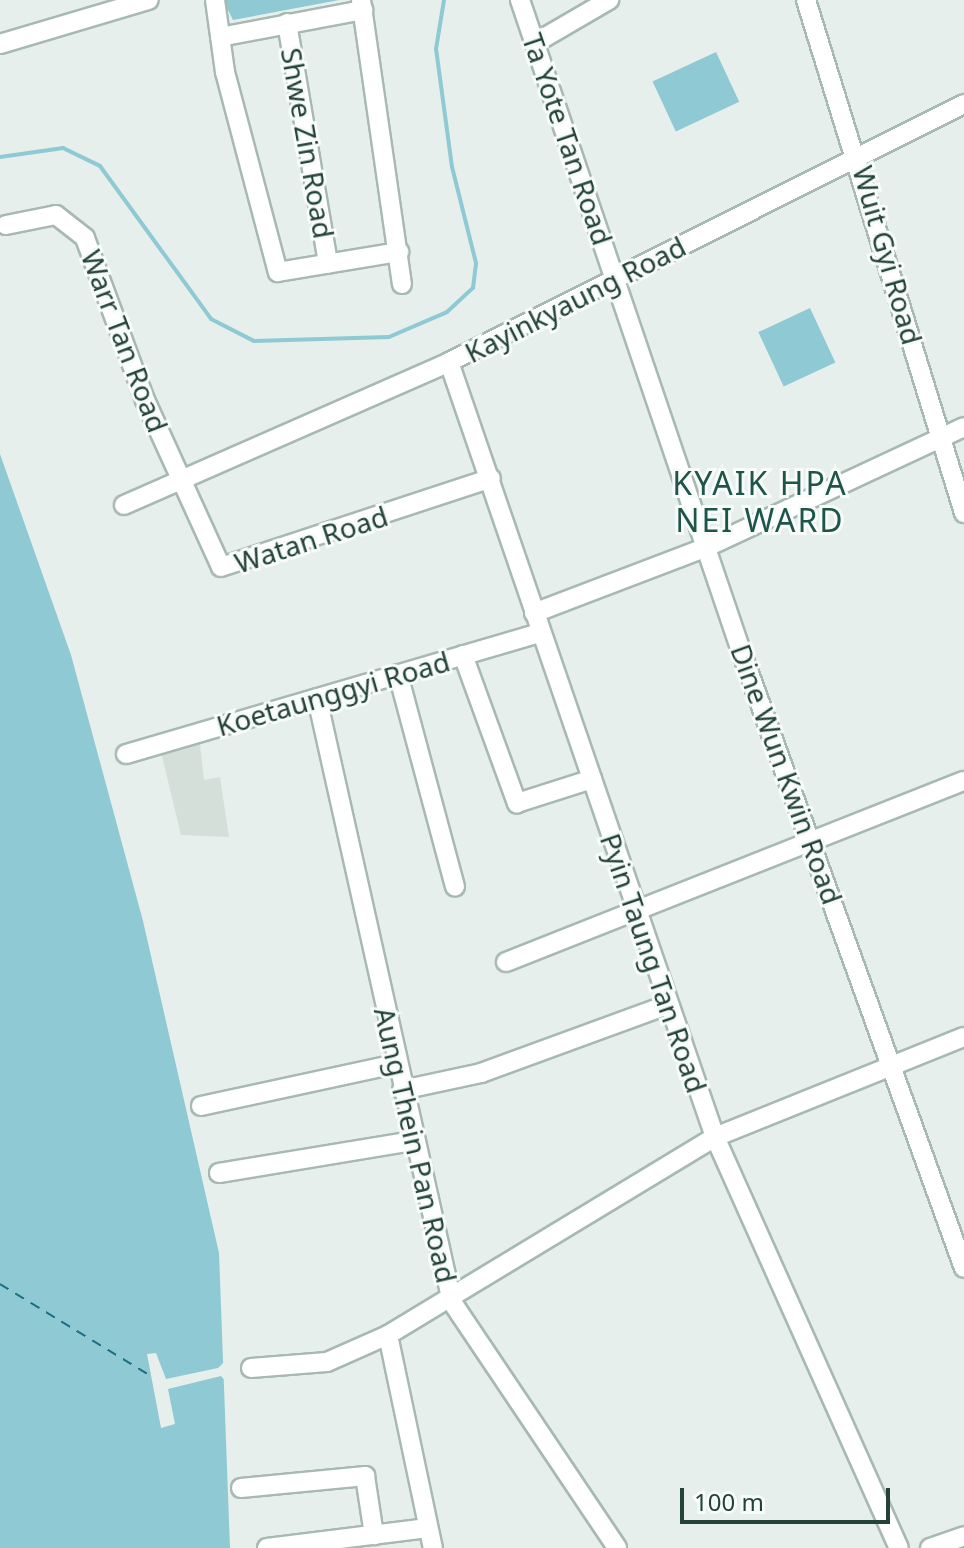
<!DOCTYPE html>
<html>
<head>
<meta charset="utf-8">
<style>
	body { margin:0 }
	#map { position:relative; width:964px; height:1548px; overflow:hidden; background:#e6efeb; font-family:"Noto Sans",sans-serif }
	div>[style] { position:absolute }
	.built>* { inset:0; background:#d4dfda }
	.water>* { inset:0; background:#8ec9d4; transform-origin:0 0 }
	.pier>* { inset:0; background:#e6efeb }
	.stream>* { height:4px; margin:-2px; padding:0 2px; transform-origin:2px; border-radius:2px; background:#8ec9d4 }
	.ferry>* { height:2px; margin-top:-1px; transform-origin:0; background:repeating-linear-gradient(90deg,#1c6f80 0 10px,transparent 0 18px) }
	.roads { filter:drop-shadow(2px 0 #a8b8b2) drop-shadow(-2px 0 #a8b8b2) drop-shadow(0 2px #a8b8b2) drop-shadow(0 -2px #a8b8b2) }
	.minor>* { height:18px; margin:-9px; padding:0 9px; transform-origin:9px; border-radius:9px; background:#fff }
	span { translate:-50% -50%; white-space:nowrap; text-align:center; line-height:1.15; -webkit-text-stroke:6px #f7fbf9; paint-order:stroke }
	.street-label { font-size:28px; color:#24423a }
	.quarter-label { font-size:32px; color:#1f5548; letter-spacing:2px }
	.scale { position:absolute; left:680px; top:1488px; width:210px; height:36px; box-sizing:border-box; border:4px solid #24423a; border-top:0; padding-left:10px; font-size:24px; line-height:28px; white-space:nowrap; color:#24423a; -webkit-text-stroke:6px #f7fbf9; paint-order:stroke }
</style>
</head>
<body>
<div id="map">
	<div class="built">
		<div style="clip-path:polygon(199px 735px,204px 780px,220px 777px,229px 837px,181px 835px,159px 744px)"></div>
	</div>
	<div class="water">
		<div style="clip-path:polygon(223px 0,339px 0,233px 20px)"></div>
		<div style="left:716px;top:52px;width:55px;height:70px;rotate:65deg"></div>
		<div style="left:810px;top:308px;width:60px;height:57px;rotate:65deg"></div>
		<div style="clip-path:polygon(0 454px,71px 655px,143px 921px,219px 1253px,230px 1548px,0 1548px)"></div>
	</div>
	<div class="pier">
		<div style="clip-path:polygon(156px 1353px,166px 1379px,218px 1368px,229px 1357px,229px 1385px,221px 1376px,168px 1389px,175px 1424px,161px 1428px,147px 1354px)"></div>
	</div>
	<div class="stream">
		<div style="left:0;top:157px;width:64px;rotate:-8.1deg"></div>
		<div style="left:63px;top:148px;width:41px;rotate:25.9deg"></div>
		<div style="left:100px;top:166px;width:189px;rotate:54deg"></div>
		<div style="left:211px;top:319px;width:48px;rotate:27.1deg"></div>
		<div style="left:254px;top:341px;width:135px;rotate:-1.7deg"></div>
		<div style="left:389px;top:337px;width:63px;rotate:-23.3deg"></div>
		<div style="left:447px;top:312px;width:35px;rotate:-43deg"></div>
		<div style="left:473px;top:288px;width:25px;rotate:-83deg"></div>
		<div style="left:476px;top:263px;width:99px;rotate:-104deg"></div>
		<div style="left:452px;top:167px;width:119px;rotate:-97.7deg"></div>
		<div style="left:436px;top:49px;width:50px;rotate:-80.7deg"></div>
	</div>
	<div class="ferry">
		<div style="left:0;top:1284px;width:175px;rotate:31.4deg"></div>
	</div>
	<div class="roads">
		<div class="minor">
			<div style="left:215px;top:0;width:73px;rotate:82.1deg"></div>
			<div style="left:225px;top:72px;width:207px;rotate:75.2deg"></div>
			<div style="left:278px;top:272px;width:123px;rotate:-9.4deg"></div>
			<div style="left:361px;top:0;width:287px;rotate:81.8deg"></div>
			<div style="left:520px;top:0;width:684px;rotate:71.25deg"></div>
			<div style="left:740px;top:648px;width:659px;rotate:70.14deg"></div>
			<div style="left:806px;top:0;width:537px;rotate:72.88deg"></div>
			<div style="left:287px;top:23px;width:244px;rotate:80.3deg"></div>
			<div style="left:220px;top:37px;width:146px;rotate:-10.7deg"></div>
			<div style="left:535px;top:43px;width:86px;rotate:-30.2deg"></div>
			<div style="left:0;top:44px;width:155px;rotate:-16.5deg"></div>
			<div style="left:6px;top:225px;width:51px;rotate:-11.3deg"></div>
			<div style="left:56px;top:215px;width:37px;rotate:38deg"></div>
			<div style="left:85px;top:238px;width:173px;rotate:69.7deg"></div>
			<div style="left:145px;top:400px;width:183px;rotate:65.5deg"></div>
			<div style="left:221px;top:567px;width:284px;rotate:-18.2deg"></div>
			<div style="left:449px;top:362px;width:819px;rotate:71.06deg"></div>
			<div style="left:715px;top:1137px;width:450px;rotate:65.9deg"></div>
			<div style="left:124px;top:505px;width:355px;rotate:-23.7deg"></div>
			<div style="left:449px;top:362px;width:576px;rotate:-26.61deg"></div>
			<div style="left:534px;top:613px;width:187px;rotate:-20.9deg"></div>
			<div style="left:709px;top:546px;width:281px;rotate:-25deg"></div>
			<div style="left:463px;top:655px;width:158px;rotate:70deg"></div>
			<div style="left:517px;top:803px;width:79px;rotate:-17.7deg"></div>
			<div style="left:398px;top:674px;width:220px;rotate:75deg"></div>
			<div style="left:317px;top:698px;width:619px;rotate:77.4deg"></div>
			<div style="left:452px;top:1302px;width:296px;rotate:56.1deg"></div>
			<div style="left:126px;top:754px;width:432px;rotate:-16.3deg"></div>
			<div style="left:506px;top:962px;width:492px;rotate:-21.6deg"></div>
			<div style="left:402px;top:1090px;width:81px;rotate:-12.1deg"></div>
			<div style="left:481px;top:1073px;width:198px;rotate:-20.1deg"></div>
			<div style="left:201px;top:1106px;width:199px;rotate:-12.2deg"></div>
			<div style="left:219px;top:1173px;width:197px;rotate:-9.4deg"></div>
			<div style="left:388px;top:1335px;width:218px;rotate:78.1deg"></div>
			<div style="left:251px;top:1368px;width:76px;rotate:-4.5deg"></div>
			<div style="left:327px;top:1362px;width:67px;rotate:-23.9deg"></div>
			<div style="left:388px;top:1335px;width:382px;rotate:-31.2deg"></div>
			<div style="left:715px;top:1137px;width:268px;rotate:-21.9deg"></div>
			<div style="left:241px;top:1488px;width:125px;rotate:-5.5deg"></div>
			<div style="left:365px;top:1476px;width:60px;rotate:81.3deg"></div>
			<div style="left:267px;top:1548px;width:162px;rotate:-7.1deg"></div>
			<div style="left:930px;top:1548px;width:36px;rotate:-19deg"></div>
		</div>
	</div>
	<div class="street-label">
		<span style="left:568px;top:139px;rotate:71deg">Ta Yote Tan Road</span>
		<span style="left:308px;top:143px;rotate:80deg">Shwe Zin Road</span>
		<span style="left:888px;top:255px;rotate:74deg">Wuit Gyi Road</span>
		<span style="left:575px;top:299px;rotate:-27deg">Kayinkyaung Road</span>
		<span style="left:125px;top:341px;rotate:69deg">Warr Tan Road</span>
		<span style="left:311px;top:539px;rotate:-18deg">Watan Road</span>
		<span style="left:333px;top:693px;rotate:-16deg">Koetaunggyi Road</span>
		<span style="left:787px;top:774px;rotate:70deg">Dine Wun Kwin Road</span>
		<span style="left:654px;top:963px;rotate:71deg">Pyin Taung Tan Road</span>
		<span style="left:416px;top:1145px;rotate:77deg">Aung Thein Pan Road</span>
	</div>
	<div class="quarter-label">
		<span style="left:760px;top:502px">KYAIK HPA<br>NEI WARD</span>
	</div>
	<div class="scale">100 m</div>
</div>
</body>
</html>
